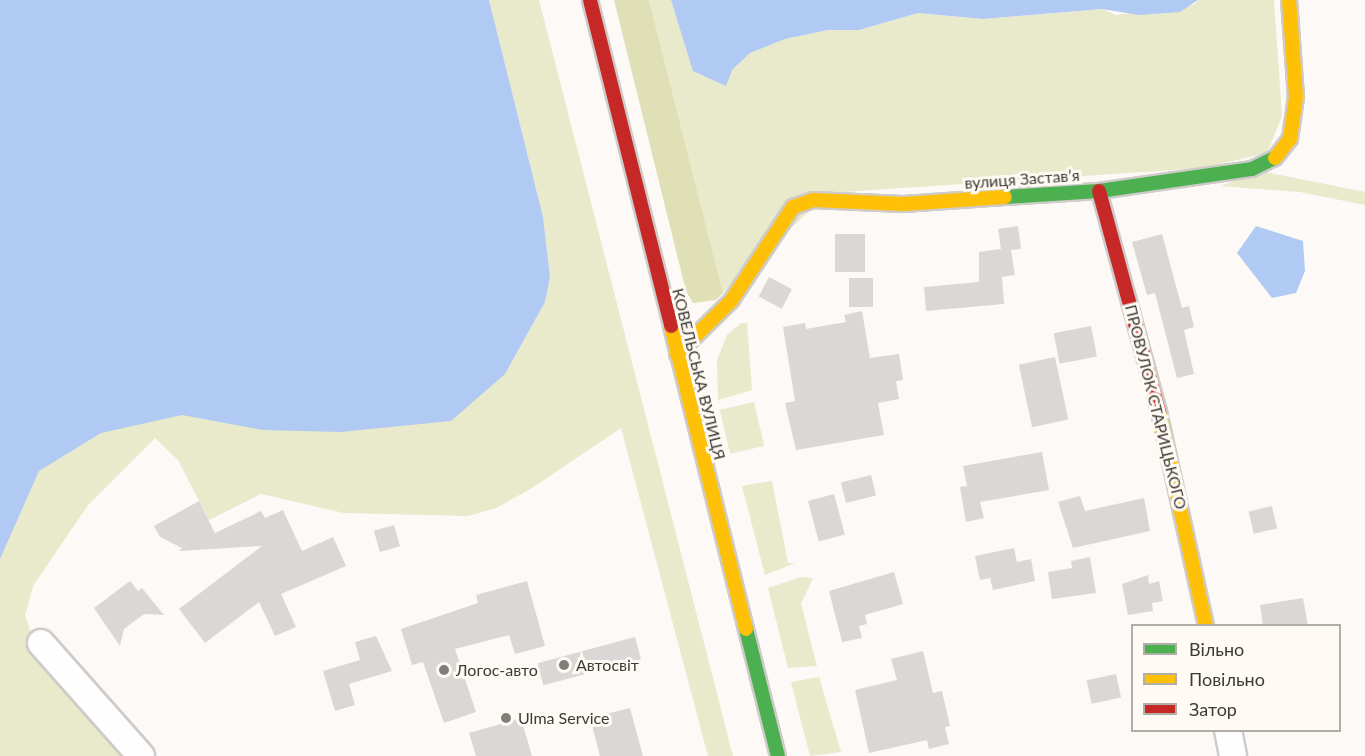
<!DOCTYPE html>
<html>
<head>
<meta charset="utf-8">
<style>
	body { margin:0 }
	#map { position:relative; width:1365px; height:756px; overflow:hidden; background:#fcf9f6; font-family:Lato,sans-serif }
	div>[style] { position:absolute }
	.green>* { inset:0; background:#e9e9cb; transform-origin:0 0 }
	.forest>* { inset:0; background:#e0e0b6 }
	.water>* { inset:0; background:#b1caf4 }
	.building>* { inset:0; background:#dbd7d7; transform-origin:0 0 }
	.roads { filter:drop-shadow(2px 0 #cecbc8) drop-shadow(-2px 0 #cecbc8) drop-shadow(0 2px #cecbc8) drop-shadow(0 -2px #cecbc8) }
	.street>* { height:26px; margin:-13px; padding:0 13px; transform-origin:13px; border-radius:13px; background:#fffefe }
	.fast>* { height:14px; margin:-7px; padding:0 7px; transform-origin:7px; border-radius:7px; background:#4caf50 }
	.slow>* { height:14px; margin:-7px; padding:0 7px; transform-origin:7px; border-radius:7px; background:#ffc107 }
	.jam>* { height:14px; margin:-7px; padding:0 7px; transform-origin:7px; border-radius:7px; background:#c62828 }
	.dots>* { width:16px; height:16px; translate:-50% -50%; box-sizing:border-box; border:3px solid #fffaf3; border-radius:50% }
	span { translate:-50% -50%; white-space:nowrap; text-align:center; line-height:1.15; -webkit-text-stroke:6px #fffaf3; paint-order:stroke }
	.street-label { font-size:16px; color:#3d3b36 }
	.poi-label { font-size:16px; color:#3d3b36 }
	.left { translate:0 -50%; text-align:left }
	.legend { position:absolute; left:1131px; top:624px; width:210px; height:108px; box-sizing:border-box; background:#fffaf3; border:2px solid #b1aea7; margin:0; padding:8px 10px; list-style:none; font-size:18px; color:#3d3b36 }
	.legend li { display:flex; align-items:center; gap:12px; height:30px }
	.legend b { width:30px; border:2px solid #b1aea7 }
</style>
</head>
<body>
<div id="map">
	<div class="green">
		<div style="clip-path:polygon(489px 0,539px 0,733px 756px,708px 756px,621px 428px,532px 488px,496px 508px,468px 516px,344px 513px,261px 494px,209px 520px,178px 460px,155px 438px,88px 505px,33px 586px,25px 616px,36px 646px,133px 756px,0 756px,0 470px,29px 411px,505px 374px,545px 302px,550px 277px,543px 217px)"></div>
		<div style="clip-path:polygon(649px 0,671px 0,675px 13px,732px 70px,750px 53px,785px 39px,828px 30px,859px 30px,918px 13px,983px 19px,1102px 9px,1116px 15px,1194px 5px,1198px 0,1274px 0,1282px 116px,1267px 153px,1202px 168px,828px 193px,723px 293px)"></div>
		<div style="clip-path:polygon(1260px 171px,1365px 192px,1365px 205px,1300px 192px,1220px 186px)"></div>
		<div style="clip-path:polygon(741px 323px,747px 323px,752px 390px,718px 400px,717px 360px,727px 335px)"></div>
		<div style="left:754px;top:402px;width:45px;height:35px;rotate:77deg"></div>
		<div style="clip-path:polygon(772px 481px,788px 563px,795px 563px,765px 575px,742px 486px)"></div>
		<div style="clip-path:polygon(801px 577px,813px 578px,801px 604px,817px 666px,788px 668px,768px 588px)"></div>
		<div style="clip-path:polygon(819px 677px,841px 752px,810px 756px,791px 682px)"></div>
	</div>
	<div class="forest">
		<div style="clip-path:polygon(614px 0,649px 0,723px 293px,716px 300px,693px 303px,686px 291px)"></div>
	</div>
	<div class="water">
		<div style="clip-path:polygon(0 0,489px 0,543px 217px,550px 277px,545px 302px,505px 374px,451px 421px,340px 432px,263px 430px,182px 415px,101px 433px,39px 471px,0 559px)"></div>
		<div style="clip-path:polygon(671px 0,1198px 0,1180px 12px,1139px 15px,1102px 9px,983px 19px,918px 13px,859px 30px,828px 30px,785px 39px,750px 53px,732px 70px,726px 86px,693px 71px)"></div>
		<div style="clip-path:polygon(1256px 226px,1303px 241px,1305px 271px,1296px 293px,1272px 298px,1237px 253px)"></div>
	</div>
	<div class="building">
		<div style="clip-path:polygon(1018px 226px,1021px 249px,1011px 250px,1015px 275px,1002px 277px,1004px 304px,926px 311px,924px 287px,979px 282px,979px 252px,1001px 249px,998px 229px)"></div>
		<div style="left:835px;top:234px;width:30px;height:38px"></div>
		<div style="clip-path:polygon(1162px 234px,1182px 308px,1189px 306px,1194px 327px,1184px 330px,1194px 374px,1177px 378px,1155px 293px,1147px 295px,1132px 242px)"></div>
		<div style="left:769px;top:277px;width:26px;height:22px;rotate:28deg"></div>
		<div style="left:849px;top:278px;width:24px;height:29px"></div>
		<div style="clip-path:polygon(862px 311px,870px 358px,899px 354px,903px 380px,896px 381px,899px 399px,878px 403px,884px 435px,796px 450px,785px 403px,795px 401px,783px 327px,805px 323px,806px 329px,846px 322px,844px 315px)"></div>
		<div style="left:1091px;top:326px;width:31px;height:38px;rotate:79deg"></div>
		<div style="left:1055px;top:357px;width:64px;height:37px;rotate:78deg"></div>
		<div style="clip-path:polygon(1042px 452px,1049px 490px,980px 502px,984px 518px,966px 522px,960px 487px,967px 486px,963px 466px)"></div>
		<div style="left:871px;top:475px;width:21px;height:31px;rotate:76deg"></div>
		<div style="left:834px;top:494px;width:42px;height:27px;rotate:75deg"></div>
		<div style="clip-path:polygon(1080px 496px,1085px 511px,1144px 498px,1150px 531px,1073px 548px,1058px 502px)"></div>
		<div style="clip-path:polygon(199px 501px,215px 533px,261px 511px,265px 518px,283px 510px,302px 551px,333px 537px,346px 566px,281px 594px,296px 627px,275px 636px,259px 602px,205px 643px,179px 609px,262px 546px,179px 551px,182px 548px,160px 537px,154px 526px)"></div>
		<div style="left:1272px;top:506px;width:23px;height:24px;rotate:77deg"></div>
		<div style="left:394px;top:525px;width:22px;height:21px;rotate:74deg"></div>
		<div style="clip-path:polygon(1014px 548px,1017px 562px,1031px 559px,1035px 581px,993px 590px,990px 578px,980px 580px,975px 556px)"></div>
		<div style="clip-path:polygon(1090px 557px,1096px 593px,1052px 599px,1048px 572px,1072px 568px,1071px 561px)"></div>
		<div style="clip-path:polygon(894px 572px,903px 604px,865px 615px,867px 624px,859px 626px,862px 638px,842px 642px,829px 591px)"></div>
		<div style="clip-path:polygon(1148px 575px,1149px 584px,1159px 581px,1163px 601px,1152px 603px,1153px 611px,1128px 615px,1122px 584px)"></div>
		<div style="clip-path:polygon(130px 581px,138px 591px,142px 588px,164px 615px,144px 614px,124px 629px,120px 646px,94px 608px)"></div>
		<div style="clip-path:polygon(527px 581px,545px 646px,515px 654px,509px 635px,455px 649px,476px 712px,444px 723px,423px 662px,412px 665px,401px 629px,478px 603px,476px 595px)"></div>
		<div style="clip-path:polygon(1303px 598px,1308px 626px,1263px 626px,1260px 605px)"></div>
		<div style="clip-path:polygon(376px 636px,392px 671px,349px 684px,355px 705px,335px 711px,323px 671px,360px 660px,355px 642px)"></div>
		<div style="left:635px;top:637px;width:23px;height:101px;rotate:75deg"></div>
		<div style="clip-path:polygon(923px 651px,933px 693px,942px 691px,950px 726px,945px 727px,949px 744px,929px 749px,927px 740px,869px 753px,855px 690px,897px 680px,891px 659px)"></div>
		<div style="left:1116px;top:674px;width:24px;height:30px;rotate:78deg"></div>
		<div style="clip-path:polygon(630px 708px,643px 756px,600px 756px,590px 718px)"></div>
		<div style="clip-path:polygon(521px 718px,532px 756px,476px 756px,469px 733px)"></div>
	</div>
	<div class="roads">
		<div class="street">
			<div style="left:41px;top:643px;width:151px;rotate:48.5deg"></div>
			<div style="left:1228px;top:730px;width:26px;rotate:79deg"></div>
		</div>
		<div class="fast">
			<div style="left:1005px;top:197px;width:94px;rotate:-3.7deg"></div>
			<div style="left:1099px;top:191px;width:155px;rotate:-8.2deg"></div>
			<div style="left:1252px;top:169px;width:25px;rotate:-26deg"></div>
			<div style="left:746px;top:629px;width:131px;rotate:75.9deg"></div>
		</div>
		<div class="slow">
			<div style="left:1275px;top:158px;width:24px;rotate:-52deg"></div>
			<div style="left:1290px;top:139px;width:42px;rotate:-81.9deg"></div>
			<div style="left:1296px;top:97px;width:97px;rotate:-94.1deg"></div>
			<div style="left:671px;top:326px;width:312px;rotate:76.1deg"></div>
			<div style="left:677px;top:354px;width:76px;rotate:-44.5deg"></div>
			<div style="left:731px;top:301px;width:113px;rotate:-56.6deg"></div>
			<div style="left:793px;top:207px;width:21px;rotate:-19deg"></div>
			<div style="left:813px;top:200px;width:90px;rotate:2.5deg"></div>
			<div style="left:903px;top:204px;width:102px;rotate:-3.9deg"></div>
			<div style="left:1159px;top:412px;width:219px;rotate:77.6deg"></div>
		</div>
		<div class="jam">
			<div style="left:590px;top:0;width:336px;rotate:76deg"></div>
			<div style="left:1099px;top:191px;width:229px;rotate:74.8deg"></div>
		</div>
	</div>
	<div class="dots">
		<div style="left:564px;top:665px;background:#807e79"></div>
		<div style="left:444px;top:670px;background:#807e79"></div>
		<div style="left:506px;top:718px;background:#807e79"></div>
	</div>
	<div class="street-label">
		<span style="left:1022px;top:179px;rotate:-4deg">вулиця Заставʼя</span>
		<span style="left:699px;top:374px;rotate:76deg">КОВЕЛЬСЬКА ВУЛИЦЯ</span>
		<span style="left:1156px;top:407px;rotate:76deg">ПРОВУЛОК СТАРИЦЬКОГО</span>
	</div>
	<div class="poi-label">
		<span class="left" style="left:576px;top:665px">Автосвіт</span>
		<span class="left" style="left:456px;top:670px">Логос-авто</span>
		<span class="left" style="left:518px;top:718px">Ulma Service</span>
	</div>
	<ul class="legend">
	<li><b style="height:8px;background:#4caf50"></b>Вільно</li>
	<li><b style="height:8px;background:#ffc107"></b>Повільно</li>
	<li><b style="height:8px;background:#c62828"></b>Затор</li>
	</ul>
</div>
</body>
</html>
